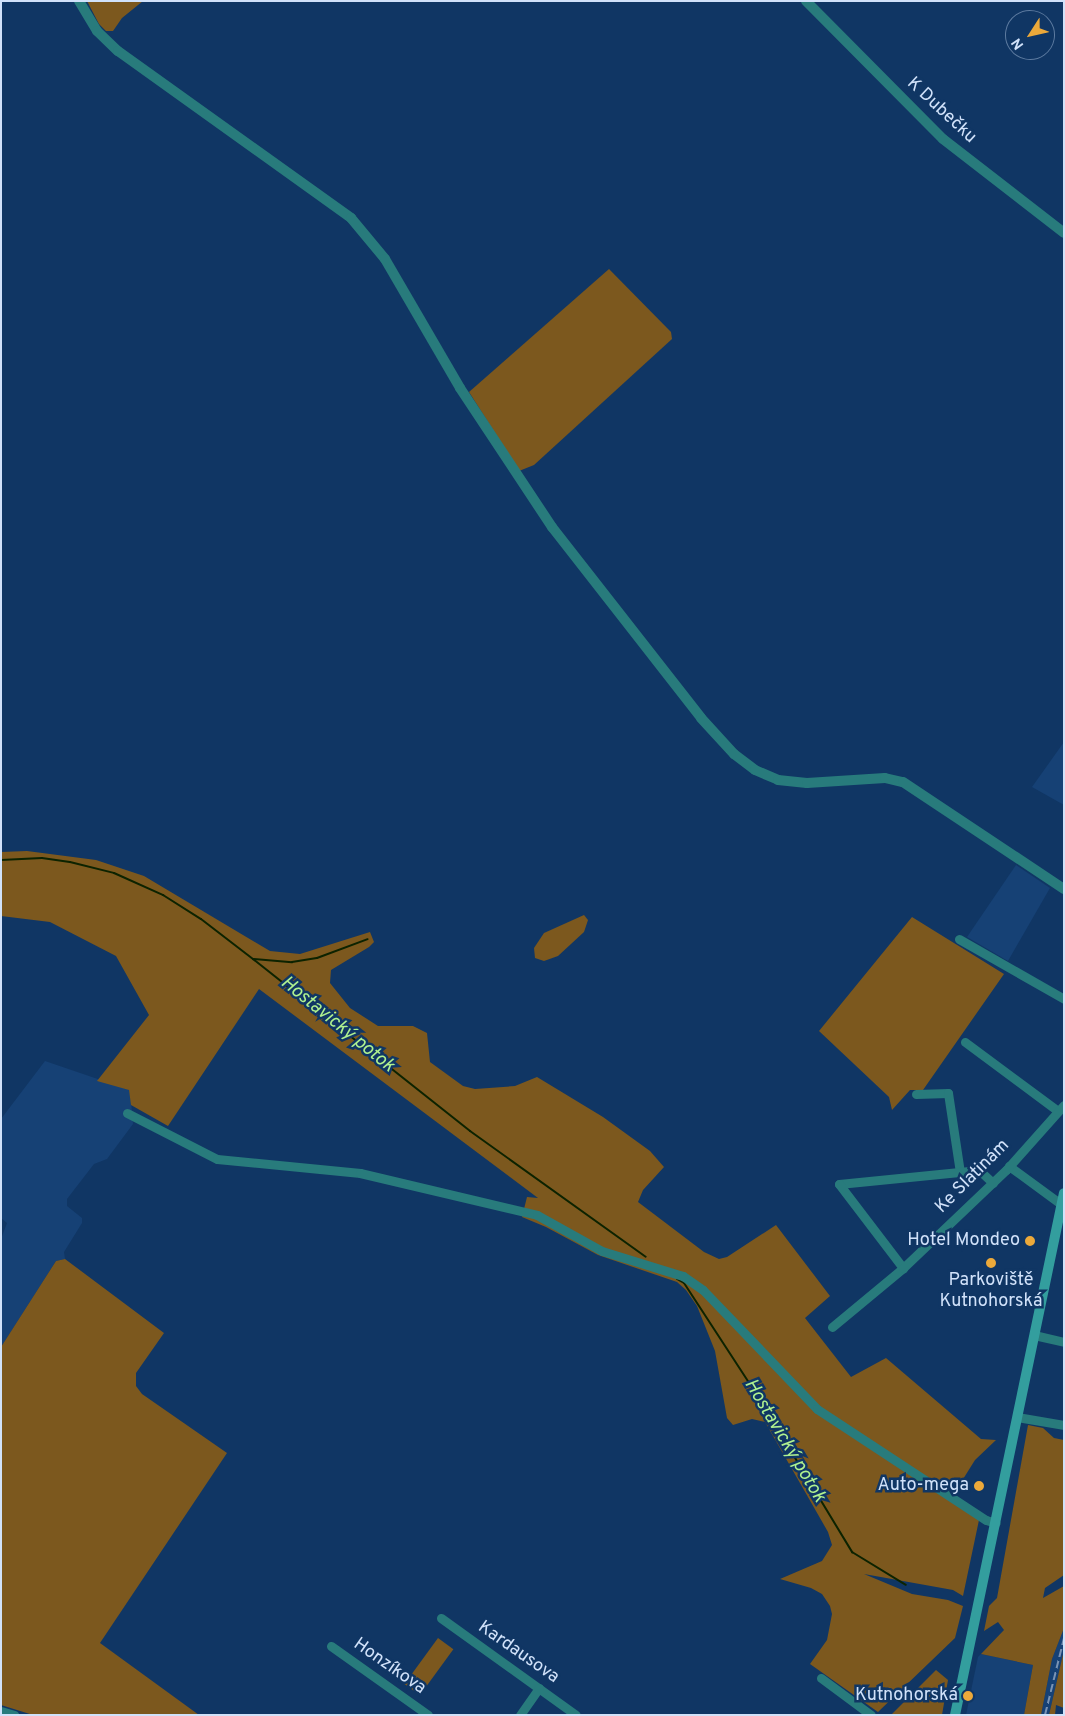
<!DOCTYPE html>
<html>
<head>
<meta charset="utf-8">
<style>
	body { margin:0 }
	#map { position:relative; width:1065px; height:1716px; overflow:hidden; background:#103664; font-family:Overpass,sans-serif }
	div>[style] { position:absolute }
	.built>* { inset:0; background:#164175 }
	.green>* { inset:0; background:#7c581e; transform-origin:0 0 }
	.stream>* { height:2px; margin:-1px; padding:0 1px; transform-origin:1px; border-radius:1px; background:#0c2300 }
	.minor>* { height:9px; margin:-4.5px; padding:0 4.5px; transform-origin:4.5px; border-radius:4.5px; background:#287b7c }
	.tertiary>* { height:10px; margin:-5px; padding:0 5px; transform-origin:5px; border-radius:5px; background:#287b7c }
	.secondary>* { height:10px; margin:-5px; padding:0 5px; transform-origin:5px; border-radius:5px; background:#339e9e }
	.rail>* { height:2px; margin-top:-1px; transform-origin:0; background:repeating-linear-gradient(90deg,#7993b5 0 8px,transparent 0 12px) }
	.dots>* { width:14px; height:14px; translate:-50% -50%; box-sizing:border-box; border:2px solid #103664; border-radius:50% }
	span { translate:-50% -50%; white-space:nowrap; text-align:center; line-height:1.15; -webkit-text-stroke:5px #103664; paint-order:stroke }
	.street-label { font-size:18px; color:#d1e2fa }
	.poi-label { font-size:18px; color:#d1e2fa }
	.right { translate:-100% -50%; text-align:right }
	.water-label { font-size:19px; color:#b0f18f; font-style:italic }
	.frame { position:absolute; inset:0; border:2px solid #d1e2fa; pointer-events:none }
	.north { position:absolute; left:1005px; top:10px; width:50px; height:50px; box-sizing:border-box; background:#103664; border:1px solid #5d7ba0; border-radius:50%; rotate:235deg; font-size:14px; font-weight:700; line-height:20px; text-align:center; color:#d1e2fa }
	.north::after { content:''; display:block; margin:auto; width:18px; height:22px; background:#eca93a; clip-path:polygon(50% 0,100% 100%,50% 72%,0 100%) }
</style>
</head>
<body>
<div id="map">
	<div class="built">
		<div style="clip-path:polygon(1064px 742px,1064px 805px,1032px 787px)"></div>
		<div style="clip-path:polygon(1016px 865px,1050px 888px,1008px 961px,967px 937px)"></div>
		<div style="clip-path:polygon(45px 1061px,130px 1090px,133px 1124px,107px 1159px,94px 1164px,67px 1199px,67px 1206px,82px 1218px,82px 1223px,64px 1252px,65px 1259px,56px 1261px,1px 1347px,1px 1239px,7px 1223px,1px 1218px,1px 1119px)"></div>
		<div style="clip-path:polygon(1064px 1628px,1064px 1650px,1049px 1715px,1041px 1715px,1052px 1659px)"></div>
		<div style="clip-path:polygon(981px 1654px,1033px 1665px,1024px 1715px,966px 1715px,978px 1657px)"></div>
	</div>
	<div class="green">
		<div style="clip-path:polygon(87px 1px,143px 1px,122px 18px,113px 31px,106px 31px,99px 24px)"></div>
		<div style="clip-path:polygon(609px 269px,671px 332px,672px 339px,534px 465px,519px 471px,469px 392px)"></div>
		<div style="clip-path:polygon(27px 851px,96px 860px,144px 876px,270px 951px,300px 954px,370px 932px,374px 942px,369px 947px,331px 970px,330px 983px,350px 1008px,378px 1026px,413px 1026px,427px 1033px,430px 1062px,463px 1086px,475px 1089px,515px 1086px,537px 1077px,603px 1117px,650px 1151px,664px 1167px,643px 1190px,638px 1202px,704px 1252px,719px 1259px,727px 1257px,776px 1225px,830px 1296px,805px 1318px,851px 1377px,886px 1358px,981px 1439px,996px 1440px,975px 1460px,955px 1492px,954px 1502px,979px 1520px,963px 1596px,953px 1590px,864px 1574px,912px 1594px,948px 1600px,963px 1606px,955px 1638px,878px 1712px,810px 1664px,827px 1640px,832px 1614px,830px 1606px,822px 1594px,811px 1588px,780px 1579px,822px 1561px,832px 1545px,828px 1532px,765px 1422px,752px 1419px,733px 1425px,727px 1418px,715px 1351px,697px 1306px,686px 1290px,677px 1282px,598px 1255px,546px 1227px,522px 1217px,527px 1197px,538px 1198px,259px 989px,168px 1126px,131px 1105px,129px 1090px,97px 1081px,149px 1015px,116px 956px,50px 922px,1px 916px,1px 852px)"></div>
		<div style="clip-path:polygon(584px 915px,588px 920px,584px 932px,558px 956px,544px 961px,535px 958px,534px 948px,544px 933px)"></div>
		<div style="clip-path:polygon(912px 917px,1004px 974px,923px 1090px,910px 1090px,892px 1110px,889px 1097px,819px 1031px)"></div>
		<div style="clip-path:polygon(65px 1259px,164px 1333px,136px 1373px,136px 1386px,142px 1394px,227px 1453px,100px 1643px,199px 1715px,33px 1715px,1px 1705px,1px 1347px,56px 1261px)"></div>
		<div style="clip-path:polygon(1028px 1425px,1043px 1428px,1054px 1438px,1064px 1440px,1064px 1575px,1045px 1588px,1043px 1598px,1064px 1586px,1064px 1628px,1052px 1659px,1041px 1715px,1024px 1715px,1033px 1665px,981px 1654px,1004px 1630px,998px 1622px,984px 1631px,989px 1606px,997px 1598px)"></div>
		<div style="left:438px;top:1638px;width:19px;height:57px;rotate:36deg"></div>
		<div style="clip-path:polygon(1064px 1650px,1064px 1708px,1056px 1705px,1055px 1715px,1049px 1715px)"></div>
		<div style="clip-path:polygon(936px 1670px,948px 1680px,942px 1715px,891px 1715px)"></div>
	</div>
	<div class="stream">
		<div style="left:1px;top:860px;width:41px;rotate:-2.8deg"></div>
		<div style="left:42px;top:858px;width:28px;rotate:8deg"></div>
		<div style="left:70px;top:862px;width:45px;rotate:14deg"></div>
		<div style="left:114px;top:873px;width:54px;rotate:24.2deg"></div>
		<div style="left:163px;top:895px;width:45px;rotate:32.3deg"></div>
		<div style="left:201px;top:919px;width:66px;rotate:37.6deg"></div>
		<div style="left:253px;top:959px;width:277px;rotate:38.4deg"></div>
		<div style="left:470px;top:1131px;width:216px;rotate:35.6deg"></div>
		<div style="left:254px;top:959px;width:38px;rotate:5deg"></div>
		<div style="left:292px;top:962px;width:25px;rotate:-9deg"></div>
		<div style="left:317px;top:958px;width:54px;rotate:-20.4deg"></div>
		<div style="left:677px;top:1279px;width:8px;rotate:30deg"></div>
		<div style="left:684px;top:1283px;width:134px;rotate:56.9deg"></div>
		<div style="left:757px;top:1395px;width:184px;rotate:58.8deg"></div>
		<div style="left:852px;top:1552px;width:63px;rotate:31.4deg"></div>
	</div>
	<div class="minor">
		<div style="left:959px;top:939px;width:121px;rotate:29.7deg"></div>
		<div style="left:965px;top:1042px;width:116px;rotate:36.6deg"></div>
		<div style="left:916px;top:1094px;width:32px;rotate:-2deg"></div>
		<div style="left:948px;top:1093px;width:80px;rotate:81.4deg"></div>
		<div style="left:127px;top:1113px;width:101px;rotate:27.1deg"></div>
		<div style="left:217px;top:1159px;width:144px;rotate:5.6deg"></div>
		<div style="left:360px;top:1173px;width:182px;rotate:13.3deg"></div>
		<div style="left:537px;top:1215px;width:74px;rotate:29deg"></div>
		<div style="left:602px;top:1251px;width:85px;rotate:17.2deg"></div>
		<div style="left:683px;top:1276px;width:24px;rotate:35deg"></div>
		<div style="left:703px;top:1290px;width:165px;rotate:46.2deg"></div>
		<div style="left:817px;top:1409px;width:202px;rotate:33.3deg"></div>
		<div style="left:986px;top:1520px;width:10px;rotate:17deg"></div>
		<div style="left:1009px;top:1166px;width:64px;rotate:36.2deg"></div>
		<div style="left:839px;top:1184px;width:141px;rotate:-5.7deg"></div>
		<div style="left:979px;top:1170px;width:19px;rotate:43deg"></div>
		<div style="left:839px;top:1184px;width:106px;rotate:52.7deg"></div>
		<div style="left:832px;top:1327px;width:92px;rotate:-39.7deg"></div>
		<div style="left:903px;top:1268px;width:142px;rotate:-43.6deg"></div>
		<div style="left:1006px;top:1170px;width:87px;rotate:-48.3deg"></div>
		<div style="left:1034px;top:1335px;width:31px;rotate:13deg"></div>
		<div style="left:1017px;top:1417px;width:48px;rotate:9.7deg"></div>
		<div style="left:441px;top:1618px;width:166px;rotate:35.7deg"></div>
		<div style="left:331px;top:1646px;width:119px;rotate:35.4deg"></div>
		<div style="left:821px;top:1678px;width:62px;rotate:36.5deg"></div>
		<div style="left:1px;top:1711px;width:14px;rotate:17deg"></div>
		<div style="left:520px;top:1715px;width:33px;rotate:-55deg"></div>
	</div>
	<div class="tertiary">
		<div style="left:79px;top:1px;width:35px;rotate:59deg"></div>
		<div style="left:97px;top:31px;width:29px;rotate:44deg"></div>
		<div style="left:118px;top:51px;width:287px;rotate:35.6deg"></div>
		<div style="left:351px;top:218px;width:53px;rotate:50.3deg"></div>
		<div style="left:385px;top:259px;width:149px;rotate:59.8deg"></div>
		<div style="left:460px;top:388px;width:167px;rotate:56.5deg"></div>
		<div style="left:552px;top:527px;width:242px;rotate:52deg"></div>
		<div style="left:701px;top:718px;width:49px;rotate:47.5deg"></div>
		<div style="left:734px;top:754px;width:26px;rotate:37deg"></div>
		<div style="left:755px;top:770px;width:25px;rotate:23deg"></div>
		<div style="left:778px;top:780px;width:29px;rotate:6deg"></div>
		<div style="left:807px;top:783px;width:78px;rotate:-3.7deg"></div>
		<div style="left:885px;top:778px;width:18px;rotate:13deg"></div>
		<div style="left:903px;top:782px;width:193px;rotate:33.6deg"></div>
		<div style="left:806px;top:1px;width:194px;rotate:45.2deg"></div>
		<div style="left:943px;top:139px;width:153px;rotate:37.8deg"></div>
	</div>
	<div class="secondary">
		<div style="left:955px;top:1715px;width:533px;rotate:-78.21deg"></div>
	</div>
	<div class="rail">
		<div style="left:1045px;top:1715px;width:79px;rotate:-76.1deg"></div>
	</div>
	<div class="dots">
		<div style="left:1030px;top:1241px;background:#eca93a"></div>
		<div style="left:991px;top:1263px;background:#eca93a"></div>
		<div style="left:979px;top:1486px;background:#eca93a"></div>
		<div style="left:968px;top:1696px;background:#eca93a"></div>
	</div>
	<div class="street-label">
		<span style="left:941px;top:111px;rotate:43deg">K Dubečku</span>
		<span style="left:973px;top:1177px;rotate:-45deg">Ke Slatinám</span>
		<span style="left:518px;top:1653px;rotate:35deg">Kardausova</span>
		<span style="left:389px;top:1667px;rotate:35deg">Honzíkova</span>
	</div>
	<div class="poi-label">
		<span class="right" style="left:1020px;top:1241px">Hotel Mondeo</span>
		<span style="left:991px;top:1292px">Parkoviště<br>Kutnohorská</span>
		<span class="right" style="left:969px;top:1486px">Auto-mega</span>
		<span class="right" style="left:958px;top:1696px">Kutnohorská</span>
	</div>
	<div class="water-label">
		<span style="left:337px;top:1025px;rotate:39deg">Hostavický potok</span>
		<span style="left:784px;top:1441px;rotate:59deg">Hostavický potok</span>
	</div>
	<div class="frame"></div>
	<div class="north">N</div>
</div>
</body>
</html>
